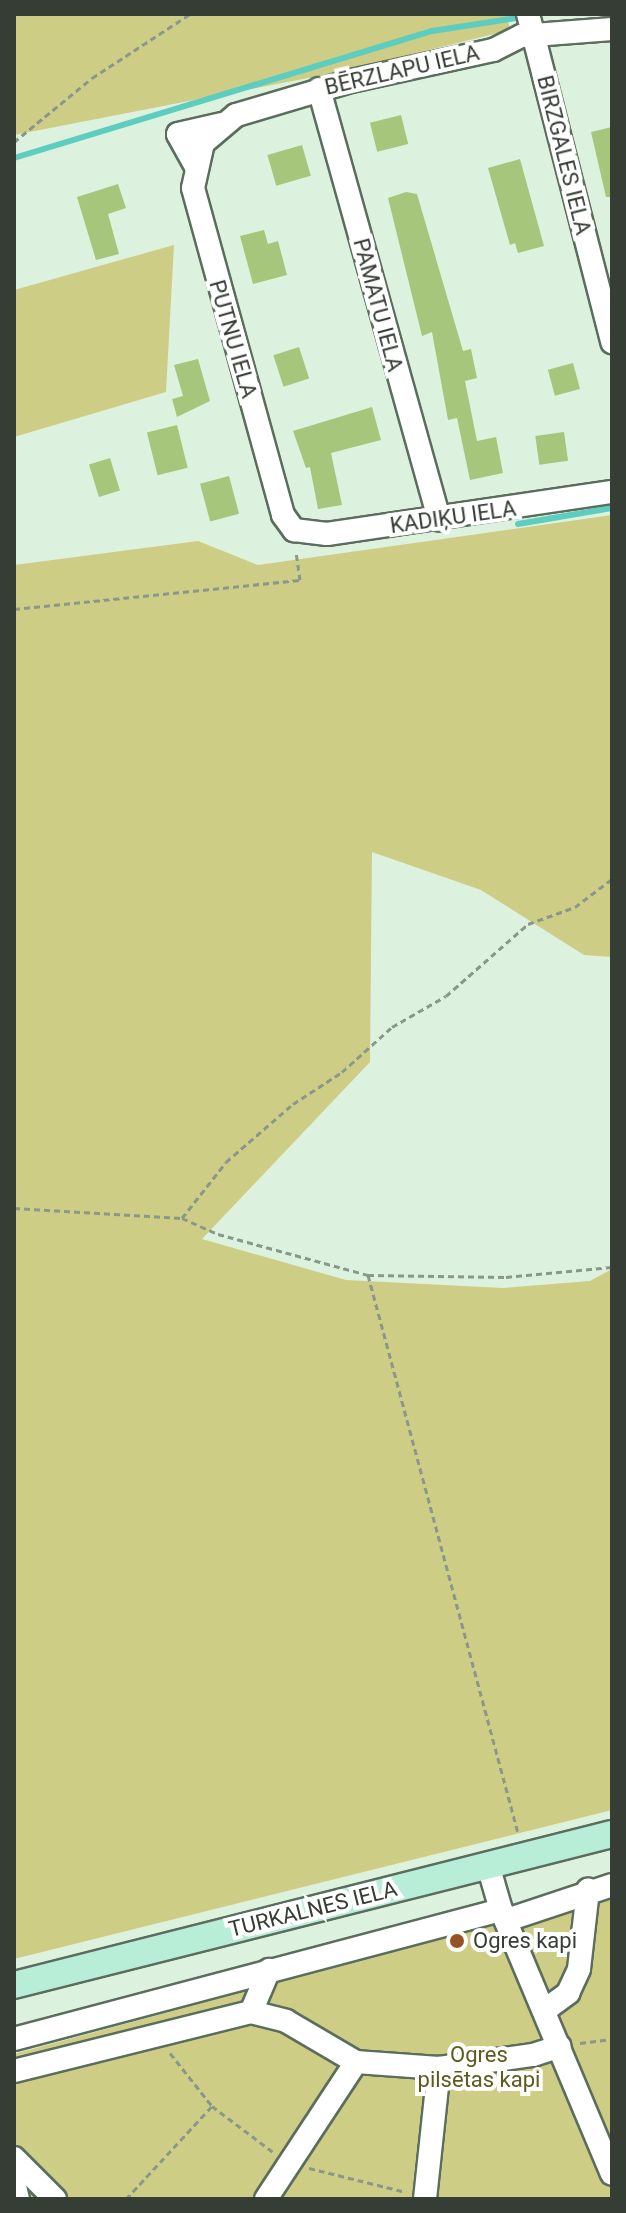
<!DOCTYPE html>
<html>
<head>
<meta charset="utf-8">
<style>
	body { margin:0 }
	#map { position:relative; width:626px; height:2213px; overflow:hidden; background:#ddf2de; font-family:Roboto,sans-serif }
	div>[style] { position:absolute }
	.green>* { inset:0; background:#cecd85 }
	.stream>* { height:6px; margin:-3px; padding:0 3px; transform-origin:3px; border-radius:3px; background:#5ccdbf }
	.building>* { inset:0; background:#a6c67b; transform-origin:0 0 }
	.path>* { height:3px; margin-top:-1.5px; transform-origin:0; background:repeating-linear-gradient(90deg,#89988a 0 6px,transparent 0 10px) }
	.roads { filter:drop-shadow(2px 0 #5b6d5c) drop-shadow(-2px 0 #5b6d5c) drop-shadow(0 2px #5b6d5c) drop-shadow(0 -2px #5b6d5c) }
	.minor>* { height:22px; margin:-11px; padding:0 11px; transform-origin:11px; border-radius:11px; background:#fff }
	.major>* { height:26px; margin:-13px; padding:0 13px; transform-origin:13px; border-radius:13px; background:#b8eed7 }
	.dots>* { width:22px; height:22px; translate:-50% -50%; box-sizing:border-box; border:4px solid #fff; border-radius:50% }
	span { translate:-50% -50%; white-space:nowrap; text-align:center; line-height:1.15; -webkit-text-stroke:8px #fff; paint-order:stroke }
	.street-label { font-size:22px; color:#353d35 }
	.poi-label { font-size:22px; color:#353d35 }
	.left { translate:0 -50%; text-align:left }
	.park-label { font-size:22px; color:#5c5b1e }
	.frame { position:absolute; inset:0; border:16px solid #353d35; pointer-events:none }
</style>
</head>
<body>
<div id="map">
	<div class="green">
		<div style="clip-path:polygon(14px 14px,507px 14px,510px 30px,344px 71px,14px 135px)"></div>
		<div style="clip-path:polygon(174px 245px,166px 392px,14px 437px,14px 290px)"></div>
		<div style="clip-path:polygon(612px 515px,612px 957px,584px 955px,481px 890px,372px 852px,370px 1062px,202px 1239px,346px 1280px,503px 1288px,590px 1281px,612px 1269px,612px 1810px,14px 1959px,14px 565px,198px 541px,258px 565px)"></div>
		<div style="clip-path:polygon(612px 1892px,612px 2199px,14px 2199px,14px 2054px)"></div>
	</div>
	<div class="stream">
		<div style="left:14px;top:158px;width:437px;rotate:-16.9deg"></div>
		<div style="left:432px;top:31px;width:91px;rotate:-8.8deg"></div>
		<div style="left:518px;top:524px;width:95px;rotate:-9.7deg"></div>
	</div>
	<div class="building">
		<div style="left:401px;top:115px;width:30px;height:32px;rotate:76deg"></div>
		<div style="clip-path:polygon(612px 127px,612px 197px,606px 197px,591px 132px)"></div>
		<div style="left:302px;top:145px;width:32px;height:36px;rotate:74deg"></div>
		<div style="clip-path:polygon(520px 159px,544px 246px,518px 253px,515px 243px,510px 245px,488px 168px)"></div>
		<div style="clip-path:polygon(118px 184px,126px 208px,108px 214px,119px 254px,96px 260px,77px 197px)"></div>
		<div style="clip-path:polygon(406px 192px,417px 194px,463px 351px,471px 349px,477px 378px,465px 381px,477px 441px,496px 437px,503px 473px,470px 480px,457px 418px,448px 420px,432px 332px,422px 336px,388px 198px)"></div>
		<div style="clip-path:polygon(264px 230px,268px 244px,278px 241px,287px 275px,253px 284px,240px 236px)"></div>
		<div style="left:299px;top:347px;width:33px;height:27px;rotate:72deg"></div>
		<div style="clip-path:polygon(198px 359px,210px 401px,177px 417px,172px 399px,183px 396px,174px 365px)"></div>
		<div style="left:573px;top:363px;width:27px;height:26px;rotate:75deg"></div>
		<div style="clip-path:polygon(372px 407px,381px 440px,331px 453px,342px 505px,318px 509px,310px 467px,306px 468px,293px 431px)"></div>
		<div style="left:177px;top:425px;width:44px;height:31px;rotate:76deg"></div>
		<div style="left:564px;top:432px;width:29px;height:29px;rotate:82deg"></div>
		<div style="left:110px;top:458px;width:34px;height:22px;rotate:73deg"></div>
		<div style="left:229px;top:476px;width:39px;height:30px;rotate:75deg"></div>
	</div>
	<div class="path">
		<div style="left:14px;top:142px;width:101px;rotate:-39.4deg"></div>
		<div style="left:92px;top:78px;width:117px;rotate:-33.1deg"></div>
		<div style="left:14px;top:609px;width:287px;rotate:-5.8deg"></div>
		<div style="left:300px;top:580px;width:29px;rotate:-98deg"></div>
		<div style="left:14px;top:1208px;width:168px;rotate:3.4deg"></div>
		<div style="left:182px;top:1218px;width:71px;rotate:-51.8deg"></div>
		<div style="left:226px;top:1162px;width:89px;rotate:-40.9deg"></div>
		<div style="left:293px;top:1104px;width:59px;rotate:-33.1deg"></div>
		<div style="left:342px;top:1072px;width:67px;rotate:-42deg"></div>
		<div style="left:392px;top:1027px;width:62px;rotate:-29.9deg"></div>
		<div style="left:446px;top:996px;width:109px;rotate:-41.3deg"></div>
		<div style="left:528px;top:924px;width:50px;rotate:-19.9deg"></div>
		<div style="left:575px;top:907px;width:46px;rotate:-37.1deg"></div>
		<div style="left:182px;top:1218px;width:39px;rotate:24deg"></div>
		<div style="left:218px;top:1234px;width:156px;rotate:15.3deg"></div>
		<div style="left:368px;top:1275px;width:138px;rotate:0.8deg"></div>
		<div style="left:506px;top:1277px;width:106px;rotate:-5.4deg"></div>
		<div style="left:368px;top:1275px;width:578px;rotate:74.95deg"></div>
		<div style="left:580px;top:2043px;width:32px;rotate:-7deg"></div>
		<div style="left:170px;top:2053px;width:68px;rotate:51.6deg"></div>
		<div style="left:212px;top:2106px;width:76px;rotate:37deg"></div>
		<div style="left:309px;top:2168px;width:100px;rotate:13.9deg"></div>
		<div style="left:126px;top:2199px;width:127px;rotate:-47.2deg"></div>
	</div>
	<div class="roads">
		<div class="minor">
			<div style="left:528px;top:14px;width:339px;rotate:75.6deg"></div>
			<div style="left:612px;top:29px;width:91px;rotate:175.6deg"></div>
			<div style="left:521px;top:36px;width:31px;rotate:153deg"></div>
			<div style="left:493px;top:50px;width:145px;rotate:167.7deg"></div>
			<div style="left:351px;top:81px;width:120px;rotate:163.5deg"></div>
			<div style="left:236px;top:115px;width:43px;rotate:139.7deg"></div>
			<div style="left:203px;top:143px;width:46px;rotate:102.5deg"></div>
			<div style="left:193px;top:188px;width:339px;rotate:74.6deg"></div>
			<div style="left:283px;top:515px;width:19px;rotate:54deg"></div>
			<div style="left:294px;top:530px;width:33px;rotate:7deg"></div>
			<div style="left:327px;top:534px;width:288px;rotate:-8.4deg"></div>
			<div style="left:319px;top:89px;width:447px;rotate:74.4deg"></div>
			<div style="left:195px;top:165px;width:35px;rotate:-119deg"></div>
			<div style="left:178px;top:134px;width:45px;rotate:-12.8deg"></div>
			<div style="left:501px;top:1910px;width:286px;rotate:67.2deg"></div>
			<div style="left:507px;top:1920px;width:111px;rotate:-18.4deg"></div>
			<div style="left:545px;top:2010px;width:29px;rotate:-36deg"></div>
			<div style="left:568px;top:1993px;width:26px;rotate:-65deg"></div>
			<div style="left:579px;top:1969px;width:80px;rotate:-83.5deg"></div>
			<div style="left:251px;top:2012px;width:46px;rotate:-66.8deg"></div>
			<div style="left:14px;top:2039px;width:504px;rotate:-14.84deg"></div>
			<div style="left:501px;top:1910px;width:47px;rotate:-106.1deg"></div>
			<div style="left:14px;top:2071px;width:244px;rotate:-14deg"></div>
			<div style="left:251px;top:2012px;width:36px;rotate:14deg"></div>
			<div style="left:286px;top:2021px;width:81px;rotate:30.4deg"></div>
			<div style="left:356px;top:2062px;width:83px;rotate:4.1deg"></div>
			<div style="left:439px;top:2068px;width:95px;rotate:-7.9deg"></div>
			<div style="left:533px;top:2055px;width:28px;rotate:-18deg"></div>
			<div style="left:14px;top:2158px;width:58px;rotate:45deg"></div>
			<div style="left:14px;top:2182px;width:17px;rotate:77deg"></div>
			<div style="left:266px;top:2199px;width:164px;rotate:-56.7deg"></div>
			<div style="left:425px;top:2199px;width:132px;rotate:-83.9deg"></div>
		</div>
		<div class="major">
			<div style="left:14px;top:1985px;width:617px;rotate:-14.17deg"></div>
		</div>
	</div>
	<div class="dots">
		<div style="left:457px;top:1941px;background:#965125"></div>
	</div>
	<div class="street-label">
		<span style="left:402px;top:70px;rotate:-13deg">BĒRZLAPU IELA</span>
		<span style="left:564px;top:155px;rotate:76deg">BIRZGALES IELA</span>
		<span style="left:378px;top:305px;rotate:75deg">PAMATU IELA</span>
		<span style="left:233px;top:339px;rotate:74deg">PUTNU IELA</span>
		<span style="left:453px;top:517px;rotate:-8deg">KADIĶU IELA</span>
		<span style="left:313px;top:1909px;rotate:-14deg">TURKALNES IELA</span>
	</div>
	<div class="poi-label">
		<span class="left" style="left:473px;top:1941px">Ogres kapi</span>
	</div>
	<div class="park-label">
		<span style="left:479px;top:2067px">Ogres<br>pilsētas kapi</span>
	</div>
	<div class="frame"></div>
</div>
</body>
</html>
